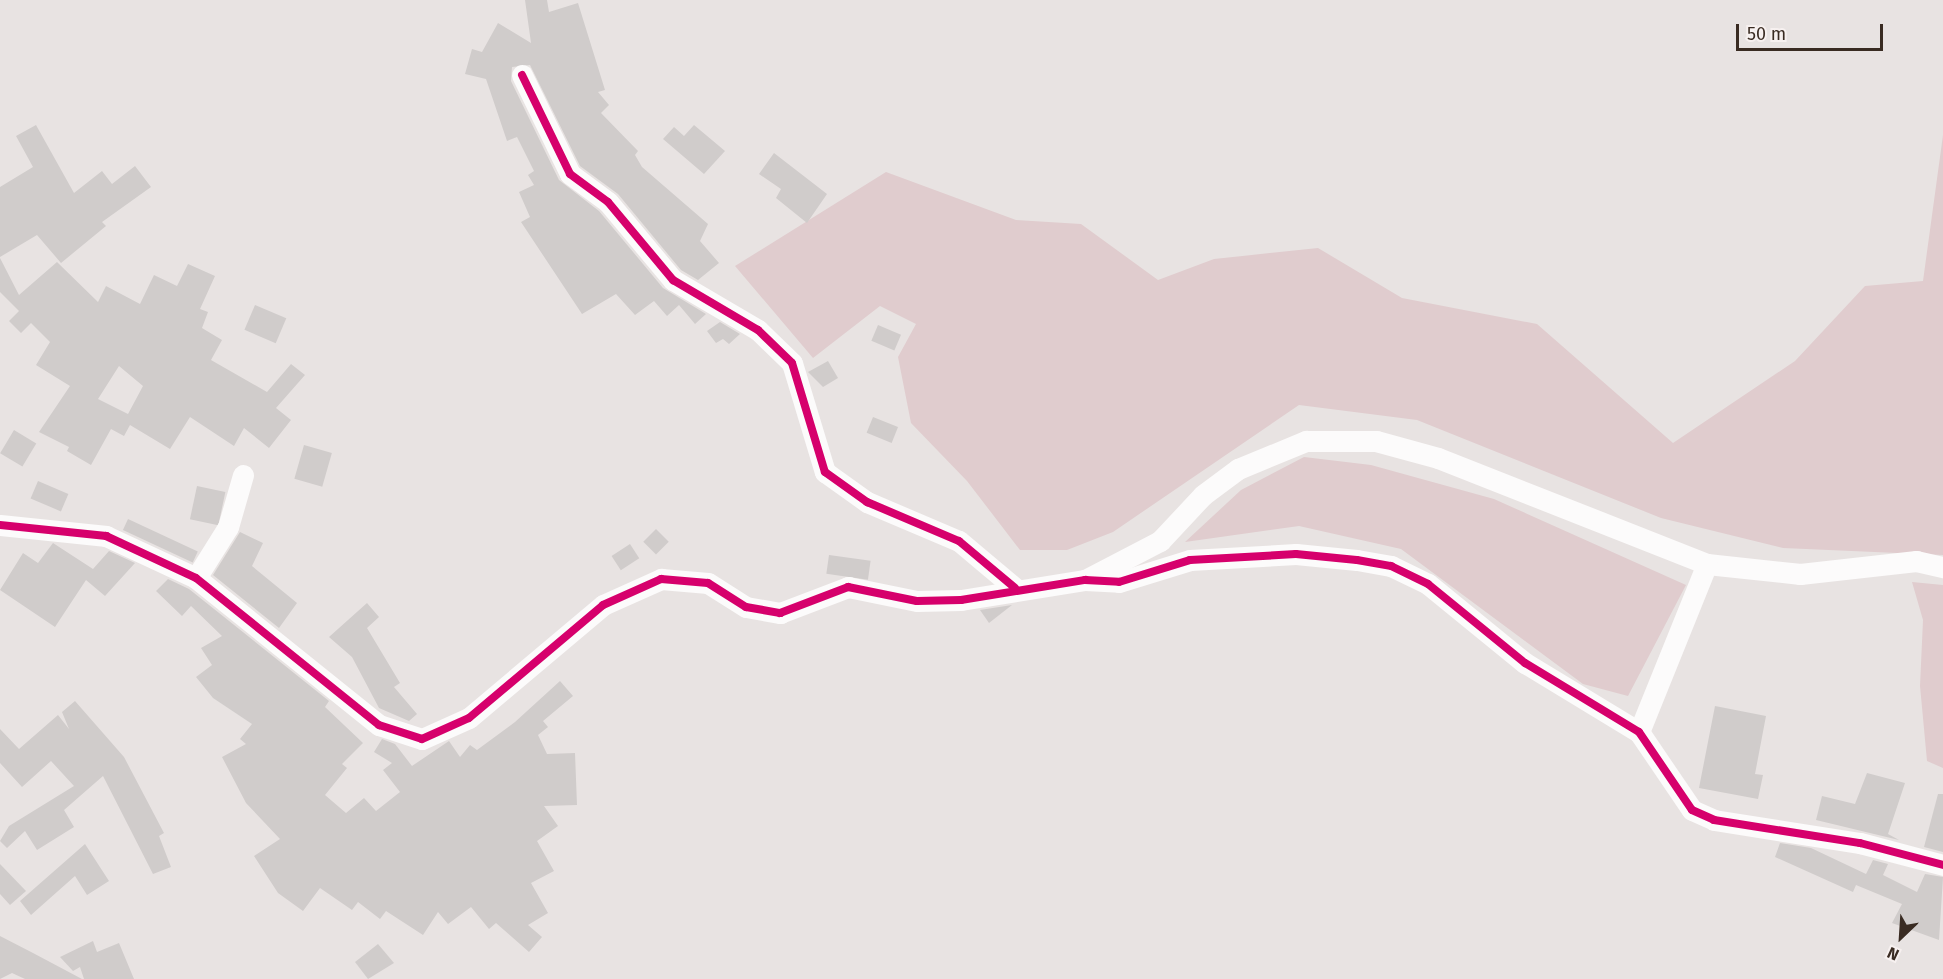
<!DOCTYPE html>
<html>
<head>
<meta charset="utf-8">
<style>
	body { margin:0 }
	#map { position:relative; width:1943px; height:979px; overflow:hidden; background:#e8e3e2; font-family:"Fira Sans",sans-serif }
	div>[style] { position:absolute }
	.green>* { inset:0; background:#e0ccce }
	.building>* { inset:0; background:#d0cccb; transform-origin:0 0 }
	.minor>* { height:21px; margin:-10.5px; padding:0 10.5px; transform-origin:10.5px; border-radius:10.5px; background:#fcfbfb }
	.cycleway>* { height:8px; margin:-4px; padding:0 4px; transform-origin:4px; border-radius:4px; background:#d6006c }
	span { translate:-50% -50%; white-space:nowrap; text-align:center; line-height:1.15; -webkit-text-stroke:5px #f7f1f0; paint-order:stroke }
	.north { position:absolute; left:1871px; top:907px; width:60px; height:60px; -webkit-text-stroke:4px #f7f1f0; paint-order:stroke; rotate:205deg; font-size:16px; font-weight:700; line-height:24px; text-align:center; color:#392b22 }
	.north::after { content:''; display:block; margin:auto; width:21px; height:27px; background:#392b22; clip-path:polygon(50% 0,100% 100%,50% 72%,0 100%) }
	.scale { position:absolute; left:1736px; top:24px; width:147px; height:27px; box-sizing:border-box; border:3px solid #392b22; border-top:0; padding-left:8px; font-size:18px; line-height:21px; white-space:nowrap; color:#392b22; -webkit-text-stroke:4px #f7f1f0; paint-order:stroke }
</style>
</head>
<body>
<div id="map">
	<div class="green">
		<div style="clip-path:polygon(1943px 135px,1943px 555px,1783px 548px,1661px 518px,1417px 420px,1299px 405px,1113px 532px,1067px 550px,1020px 550px,967px 481px,911px 423px,898px 357px,916px 324px,880px 306px,813px 358px,735px 266px,886px 172px,1016px 220px,1081px 224px,1158px 280px,1214px 259px,1318px 248px,1402px 298px,1537px 324px,1673px 443px,1795px 361px,1865px 286px,1923px 281px)"></div>
		<div style="clip-path:polygon(1304px 457px,1371px 465px,1494px 499px,1686px 585px,1628px 696px,1583px 684px,1401px 549px,1299px 526px,1185px 542px,1241px 490px)"></div>
		<div style="clip-path:polygon(1912px 582px,1943px 585px,1943px 768px,1927px 761px,1920px 686px,1923px 620px)"></div>
	</div>
	<div class="building">
		<div style="clip-path:polygon(525px 0,547px 0,549px 12px,578px 3px,605px 90px,598px 92px,609px 105px,601px 113px,638px 151px,635px 155px,642px 167px,708px 224px,700px 241px,719px 263px,698px 280px,681px 270px,618px 194px,580px 166px,530px 65px,512px 67px,511px 81px,559px 180px,599px 211px,663px 288px,706px 314px,695px 324px,679px 305px,667px 316px,654px 301px,635px 315px,616px 294px,582px 314px,521px 222px,530px 217px,519px 192px,534px 185px,528px 175px,534px 171px,517px 137px,507px 141px,486px 79px,465px 74px,472px 49px,482px 52px,498px 23px,531px 43px)"></div>
		<div style="clip-path:polygon(36px 125px,74px 193px,102px 171px,112px 184px,135px 166px,151px 187px,102px 222px,106px 226px,61px 263px,37px 235px,0 257px,0 187px,33px 167px,16px 136px)"></div>
		<div style="clip-path:polygon(694px 125px,725px 151px,704px 174px,663px 139px,674px 127px,684px 136px)"></div>
		<div style="clip-path:polygon(774px 153px,827px 194px,807px 223px,776px 198px,781px 189px,759px 174px)"></div>
		<div style="clip-path:polygon(evenodd,0 258px,19px 295px,57px 262px,98px 302px,106px 286px,140px 304px,154px 275px,177px 286px,188px 264px,215px 276px,200px 309px,208px 312px,202px 328px,222px 340px,211px 360px,267px 392px,291px 364px,305px 375px,276px 408px,291px 420px,269px 448px,244px 428px,234px 446px,190px 417px,170px 449px,130px 425px,124px 436px,111px 429px,91px 465px,67px 451px,69px 447px,39px 432px,70px 386px,36px 365px,50px 342px,31px 323px,21px 333px,9px 321px,19px 311px,0 292px,0 258px,119px 366px,143px 386px,128px 414px,98px 399px,119px 366px)"></div>
		<div style="left:255px;top:305px;width:34px;height:27px;rotate:23deg"></div>
		<div style="clip-path:polygon(720px 322px,740px 334px,729px 344px,723px 339px,716px 343px,707px 331px)"></div>
		<div style="left:878px;top:325px;width:25px;height:17px;rotate:23deg"></div>
		<div style="clip-path:polygon(828px 361px,838px 378px,823px 387px,808px 372px)"></div>
		<div style="left:873px;top:417px;width:27px;height:17px;rotate:22deg"></div>
		<div style="left:14px;top:430px;width:26px;height:27px;rotate:31deg"></div>
		<div style="left:304px;top:445px;width:29px;height:35px;rotate:16deg"></div>
		<div style="left:38px;top:481px;width:33px;height:19px;rotate:23deg"></div>
		<div style="left:197px;top:486px;width:29px;height:34px;rotate:12deg"></div>
		<div style="left:128px;top:519px;width:77px;height:12px;rotate:25deg"></div>
		<div style="left:656px;top:529px;width:18px;height:18px;rotate:45deg"></div>
		<div style="clip-path:polygon(240px 532px,263px 543px,252px 566px,297px 603px,279px 628px,213px 575px)"></div>
		<div style="clip-path:polygon(53px 543px,93px 569px,109px 551px,135px 563px,105px 596px,86px 580px,55px 627px,0 590px,23px 553px,38px 563px)"></div>
		<div style="left:630px;top:544px;width:17px;height:22px;rotate:57deg"></div>
		<div style="left:829px;top:555px;width:42px;height:19px;rotate:8deg"></div>
		<div style="clip-path:polygon(168px 579px,189px 589px,329px 701px,325px 707px,363px 743px,342px 764px,347px 768px,325px 795px,346px 813px,364px 798px,376px 811px,400px 792px,383px 770px,392px 763px,374px 752px,382px 739px,395px 744px,412px 766px,449px 741px,460px 757px,470px 745px,477px 750px,515px 722px,560px 681px,573px 696px,543px 721px,548px 727px,538px 735px,547px 754px,575px 753px,577px 805px,544px 806px,558px 826px,537px 841px,554px 871px,531px 883px,548px 913px,528px 925px,542px 937px,529px 952px,496px 923px,489px 929px,471px 907px,448px 924px,438px 912px,423px 935px,386px 911px,380px 919px,358px 902px,352px 910px,320px 888px,303px 911px,278px 893px,254px 856px,280px 839px,246px 803px,222px 757px,246px 744px,240px 739px,252px 724px,213px 698px,196px 677px,212px 665px,201px 648px,222px 636px,191px 606px,182px 616px,156px 591px)"></div>
		<div style="clip-path:polygon(367px 603px,379px 617px,367px 628px,400px 683px,394px 687px,417px 714px,409px 721px,379px 708px,352px 657px,329px 637px)"></div>
		<div style="clip-path:polygon(1012px 605px,989px 623px,980px 610px)"></div>
		<div style="clip-path:polygon(75px 701px,124px 757px,164px 833px,159px 836px,171px 867px,153px 874px,103px 776px,64px 810px,74px 827px,37px 850px,25px 831px,7px 848px,0 841px,9px 826px,74px 786px,51px 761px,22px 787px,0 763px,0 729px,19px 749px,58px 715px,69px 729px,62px 712px)"></div>
		<div style="clip-path:polygon(1715px 706px,1766px 716px,1755px 774px,1763px 775px,1758px 799px,1699px 788px)"></div>
		<div style="clip-path:polygon(1867px 773px,1905px 783px,1888px 834px,1899px 840px,1816px 820px,1822px 796px,1855px 804px)"></div>
		<div style="clip-path:polygon(1938px 794px,1943px 794px,1943px 852px,1924px 847px)"></div>
		<div style="clip-path:polygon(1780px 843px,1811px 848px,1866px 874px,1873px 860px,1888px 864px,1883px 875px,1917px 892px,1925px 874px,1943px 877px,1939px 940px,1892px 923px,1902px 904px,1856px 885px,1853px 892px,1775px 857px)"></div>
		<div style="clip-path:polygon(85px 844px,109px 881px,87px 895px,75px 876px,31px 915px,20px 901px)"></div>
		<div style="clip-path:polygon(0 864px,26px 891px,10px 905px,0 894px)"></div>
		<div style="clip-path:polygon(0 936px,33px 953px,82px 979px,25px 979px,12px 973px,0 979px)"></div>
		<div style="clip-path:polygon(93px 941px,97px 952px,119px 943px,134px 979px,84px 979px,80px 967px,73px 971px,60px 957px)"></div>
		<div style="clip-path:polygon(378px 944px,394px 963px,368px 979px,355px 962px)"></div>
	</div>
	<div class="minor">
		<div style="left:522px;top:75px;width:110px;rotate:64.1deg"></div>
		<div style="left:570px;top:174px;width:47px;rotate:36.4deg"></div>
		<div style="left:608px;top:202px;width:102px;rotate:50.2deg"></div>
		<div style="left:673px;top:280px;width:99px;rotate:30.5deg"></div>
		<div style="left:758px;top:330px;width:47px;rotate:44.1deg"></div>
		<div style="left:792px;top:363px;width:114px;rotate:73.2deg"></div>
		<div style="left:825px;top:472px;width:52px;rotate:35.5deg"></div>
		<div style="left:867px;top:502px;width:100px;rotate:23deg"></div>
		<div style="left:959px;top:541px;width:73px;rotate:40deg"></div>
		<div style="left:0;top:525px;width:107px;rotate:5.9deg"></div>
		<div style="left:106px;top:536px;width:99px;rotate:25deg"></div>
		<div style="left:196px;top:578px;width:235px;rotate:38.8deg"></div>
		<div style="left:379px;top:725px;width:45px;rotate:18deg"></div>
		<div style="left:422px;top:739px;width:51px;rotate:-24.1deg"></div>
		<div style="left:469px;top:718px;width:175px;rotate:-40.1deg"></div>
		<div style="left:603px;top:605px;width:64px;rotate:-24.1deg"></div>
		<div style="left:661px;top:579px;width:47px;rotate:4.9deg"></div>
		<div style="left:708px;top:583px;width:45px;rotate:32.3deg"></div>
		<div style="left:746px;top:607px;width:35px;rotate:10deg"></div>
		<div style="left:780px;top:613px;width:73px;rotate:-20.9deg"></div>
		<div style="left:848px;top:587px;width:70px;rotate:11.5deg"></div>
		<div style="left:917px;top:601px;width:44px;rotate:-1.3deg"></div>
		<div style="left:961px;top:600px;width:126px;rotate:-9.2deg"></div>
		<div style="left:1085px;top:580px;width:34px;rotate:3deg"></div>
		<div style="left:1119px;top:582px;width:74px;rotate:-17.2deg"></div>
		<div style="left:1190px;top:560px;width:106px;rotate:-3.2deg"></div>
		<div style="left:1296px;top:554px;width:61px;rotate:5.6deg"></div>
		<div style="left:1357px;top:560px;width:35px;rotate:10deg"></div>
		<div style="left:1391px;top:566px;width:41px;rotate:25.9deg"></div>
		<div style="left:1428px;top:584px;width:125px;rotate:39.2deg"></div>
		<div style="left:1525px;top:663px;width:133px;rotate:31.2deg"></div>
		<div style="left:1639px;top:732px;width:94px;rotate:55.8deg"></div>
		<div style="left:1692px;top:810px;width:24px;rotate:24deg"></div>
		<div style="left:1714px;top:820px;width:148px;rotate:9deg"></div>
		<div style="left:1860px;top:843px;width:86px;rotate:14.8deg"></div>
		<div style="left:196px;top:578px;width:60px;rotate:-57.9deg"></div>
		<div style="left:228px;top:527px;width:54px;rotate:-73.9deg"></div>
		<div style="left:1085px;top:580px;width:85px;rotate:-27.5deg"></div>
		<div style="left:1160px;top:541px;width:63px;rotate:-46.9deg"></div>
		<div style="left:1203px;top:495px;width:44px;rotate:-36.6deg"></div>
		<div style="left:1238px;top:469px;width:74px;rotate:-22.4deg"></div>
		<div style="left:1306px;top:441px;width:70px"></div>
		<div style="left:1376px;top:441px;width:64px;rotate:15.3deg"></div>
		<div style="left:1438px;top:458px;width:289px;rotate:21.5deg"></div>
		<div style="left:1707px;top:564px;width:94px;rotate:6.1deg"></div>
		<div style="left:1800px;top:574px;width:117px;rotate:-6.4deg"></div>
		<div style="left:1916px;top:561px;width:28px;rotate:13deg"></div>
		<div style="left:1639px;top:732px;width:181px;rotate:-68deg"></div>
	</div>
	<div class="cycleway">
		<div style="left:522px;top:75px;width:110px;rotate:64.1deg"></div>
		<div style="left:570px;top:174px;width:47px;rotate:36.4deg"></div>
		<div style="left:608px;top:202px;width:102px;rotate:50.2deg"></div>
		<div style="left:673px;top:280px;width:99px;rotate:30.5deg"></div>
		<div style="left:758px;top:330px;width:47px;rotate:44.1deg"></div>
		<div style="left:792px;top:363px;width:114px;rotate:73.2deg"></div>
		<div style="left:825px;top:472px;width:52px;rotate:35.5deg"></div>
		<div style="left:867px;top:502px;width:100px;rotate:23deg"></div>
		<div style="left:959px;top:541px;width:73px;rotate:40deg"></div>
		<div style="left:0;top:525px;width:107px;rotate:5.9deg"></div>
		<div style="left:106px;top:536px;width:99px;rotate:25deg"></div>
		<div style="left:196px;top:578px;width:235px;rotate:38.8deg"></div>
		<div style="left:379px;top:725px;width:45px;rotate:18deg"></div>
		<div style="left:422px;top:739px;width:51px;rotate:-24.1deg"></div>
		<div style="left:469px;top:718px;width:175px;rotate:-40.1deg"></div>
		<div style="left:603px;top:605px;width:64px;rotate:-24.1deg"></div>
		<div style="left:661px;top:579px;width:47px;rotate:4.9deg"></div>
		<div style="left:708px;top:583px;width:45px;rotate:32.3deg"></div>
		<div style="left:746px;top:607px;width:35px;rotate:10deg"></div>
		<div style="left:780px;top:613px;width:73px;rotate:-20.9deg"></div>
		<div style="left:848px;top:587px;width:70px;rotate:11.5deg"></div>
		<div style="left:917px;top:601px;width:44px;rotate:-1.3deg"></div>
		<div style="left:961px;top:600px;width:126px;rotate:-9.2deg"></div>
		<div style="left:1085px;top:580px;width:34px;rotate:3deg"></div>
		<div style="left:1119px;top:582px;width:74px;rotate:-17.2deg"></div>
		<div style="left:1190px;top:560px;width:106px;rotate:-3.2deg"></div>
		<div style="left:1296px;top:554px;width:61px;rotate:5.6deg"></div>
		<div style="left:1357px;top:560px;width:35px;rotate:10deg"></div>
		<div style="left:1391px;top:566px;width:41px;rotate:25.9deg"></div>
		<div style="left:1428px;top:584px;width:125px;rotate:39.2deg"></div>
		<div style="left:1525px;top:663px;width:133px;rotate:31.2deg"></div>
		<div style="left:1639px;top:732px;width:94px;rotate:55.8deg"></div>
		<div style="left:1692px;top:810px;width:24px;rotate:24deg"></div>
		<div style="left:1714px;top:820px;width:148px;rotate:9deg"></div>
		<div style="left:1860px;top:843px;width:86px;rotate:14.8deg"></div>
	</div>
	<div class="north">N</div>
	<div class="scale">50 m</div>
</div>
</body>
</html>
